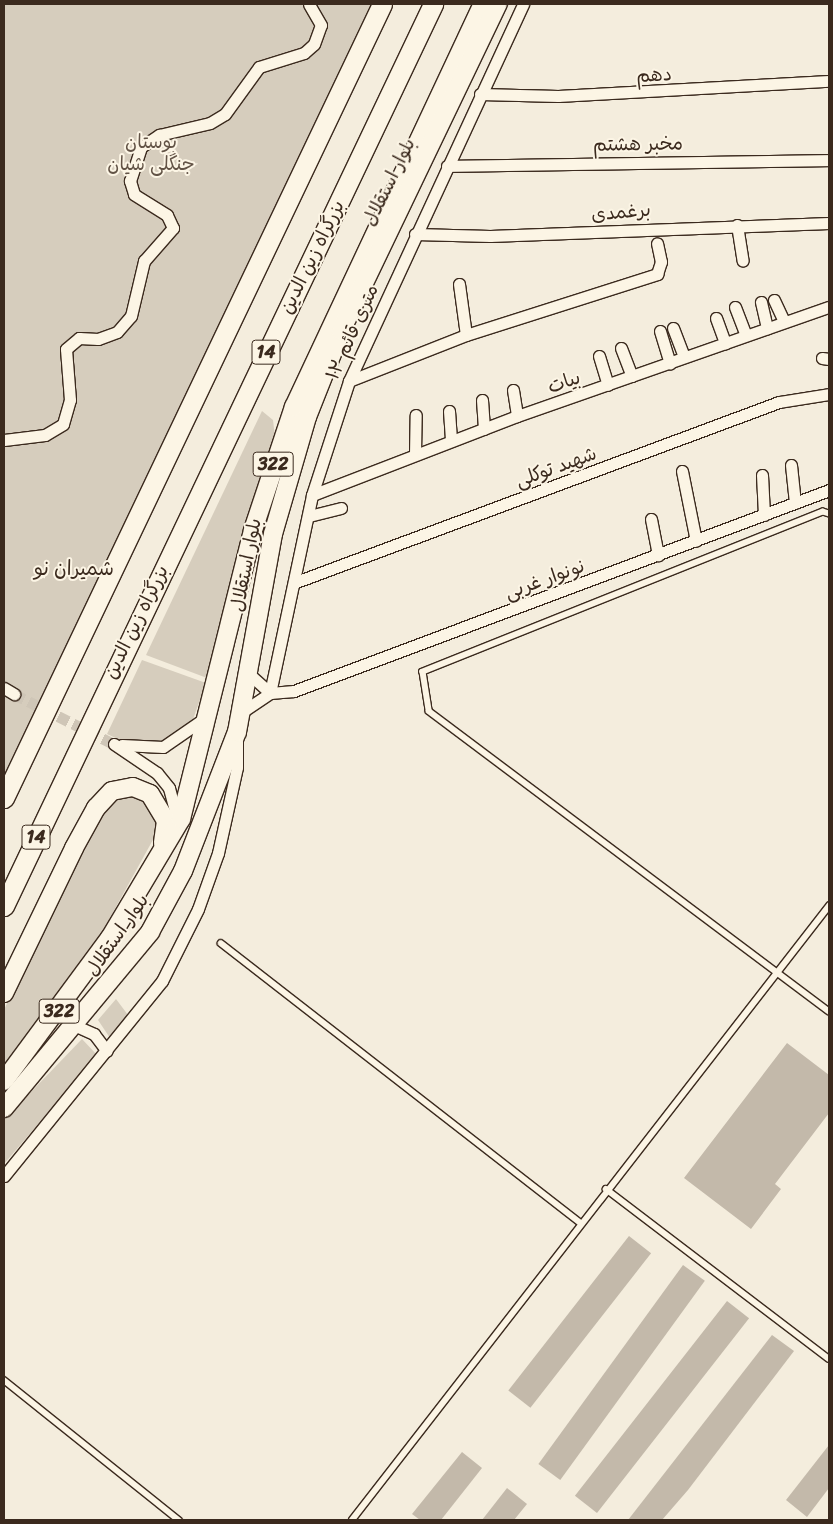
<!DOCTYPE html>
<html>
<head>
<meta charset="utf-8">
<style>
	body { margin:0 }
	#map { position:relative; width:833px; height:1524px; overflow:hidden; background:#f4eddd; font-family:Sriracha,"Playpen Sans Arabic",sans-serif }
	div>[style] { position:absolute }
	.green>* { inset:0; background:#d6cdbd }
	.building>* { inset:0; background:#c3b9aa; transform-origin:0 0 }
	.minor-tunnel>* { height:11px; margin-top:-5.5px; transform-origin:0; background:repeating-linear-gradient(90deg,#cfc6b7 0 11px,transparent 0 16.5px) }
	.roads { filter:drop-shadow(1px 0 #3b2a1e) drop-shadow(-1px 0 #3b2a1e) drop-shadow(0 1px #3b2a1e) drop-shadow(0 -1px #3b2a1e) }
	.service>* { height:5.5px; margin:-2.75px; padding:0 2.75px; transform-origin:2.75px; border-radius:2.75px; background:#fcf5e5 }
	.minor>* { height:11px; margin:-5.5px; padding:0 5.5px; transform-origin:5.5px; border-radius:5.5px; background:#fcf5e5 }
	.primary>* { height:18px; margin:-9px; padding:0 9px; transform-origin:9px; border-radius:9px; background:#fcf5e5 }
	.trunk>* { height:19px; margin:-9.5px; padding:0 9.5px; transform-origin:9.5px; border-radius:9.5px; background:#fcf5e5 }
	span { translate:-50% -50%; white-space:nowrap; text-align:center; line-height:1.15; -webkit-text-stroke:4px #fcf5e5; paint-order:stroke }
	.shield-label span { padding:1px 4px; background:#fcf5e5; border:1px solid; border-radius:4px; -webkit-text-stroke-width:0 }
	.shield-label { font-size:18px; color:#3b2a1e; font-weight:700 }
	.street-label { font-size:19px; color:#3b2a1e }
	.park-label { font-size:19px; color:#625346 }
	.neighbourhood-label { font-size:20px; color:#3b2a1e }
	.frame { position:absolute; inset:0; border:5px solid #3b2a1e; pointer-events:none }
</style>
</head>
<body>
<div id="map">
	<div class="green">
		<div style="clip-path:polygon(4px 4px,385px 4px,4px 804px)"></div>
		<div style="clip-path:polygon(262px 411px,273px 420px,275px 437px,207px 678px,146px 655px)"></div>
		<div style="clip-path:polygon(142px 660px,206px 683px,192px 722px,166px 740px,151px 743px,122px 741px,107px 734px)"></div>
		<div style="clip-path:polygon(130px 794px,145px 798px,160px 827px,95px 945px,4px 1068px,4px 1010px,61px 884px,110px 801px)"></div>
		<div style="clip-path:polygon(116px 999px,128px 1015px,110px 1038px,98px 1020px)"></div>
		<div style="clip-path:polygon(82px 1039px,97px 1055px,4px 1164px,4px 1120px)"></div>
	</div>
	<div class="building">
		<div style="clip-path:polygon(787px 1043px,829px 1075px,829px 1113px,775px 1184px,781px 1189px,751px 1229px,684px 1178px)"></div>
		<div style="left:629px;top:1236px;width:28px;height:196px;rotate:38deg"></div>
		<div style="left:683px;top:1265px;width:27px;height:246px;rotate:36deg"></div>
		<div style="left:727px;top:1301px;width:28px;height:247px;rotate:38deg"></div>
		<div style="clip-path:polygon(772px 1335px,794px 1351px,688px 1490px,662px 1520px,628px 1520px)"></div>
		<div style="clip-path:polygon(829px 1445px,829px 1488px,807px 1517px,786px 1500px)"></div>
		<div style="clip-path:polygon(462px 1452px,482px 1468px,441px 1520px,420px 1520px,412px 1514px)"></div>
		<div style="clip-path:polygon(507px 1488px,527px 1504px,514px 1520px,482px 1520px)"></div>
	</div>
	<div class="minor-tunnel">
		<div style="left:14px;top:694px;width:112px;rotate:26.6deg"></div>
	</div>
	<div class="roads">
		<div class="service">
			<div style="left:829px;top:514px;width:6px;rotate:-162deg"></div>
			<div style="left:823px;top:512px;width:431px;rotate:158.2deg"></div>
			<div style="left:423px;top:672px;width:39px;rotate:81deg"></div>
			<div style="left:429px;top:711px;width:500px;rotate:36.9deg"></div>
			<div style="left:221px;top:943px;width:455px;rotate:37.9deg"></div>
			<div style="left:606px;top:1189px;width:280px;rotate:37.3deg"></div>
			<div style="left:4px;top:1380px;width:224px;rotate:38.7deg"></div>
			<div style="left:352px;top:1520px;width:778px;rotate:-52.16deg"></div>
		</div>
		<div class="minor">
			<div style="left:480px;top:94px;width:78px;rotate:1.5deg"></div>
			<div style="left:558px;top:96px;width:271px;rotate:-3.2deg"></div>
			<div style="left:447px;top:166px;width:382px;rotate:-0.9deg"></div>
			<div style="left:737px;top:225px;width:36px;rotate:81deg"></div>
			<div style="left:415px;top:234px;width:75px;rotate:1.5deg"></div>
			<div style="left:490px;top:236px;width:339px;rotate:-2.2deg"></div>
			<div style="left:459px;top:284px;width:51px;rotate:82.2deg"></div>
			<div style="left:774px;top:300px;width:23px;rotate:65deg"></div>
			<div style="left:761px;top:302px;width:27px;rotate:77deg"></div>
			<div style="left:735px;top:307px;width:30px;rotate:69deg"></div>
			<div style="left:716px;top:318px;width:27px;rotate:70deg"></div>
			<div style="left:673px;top:328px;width:31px;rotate:69deg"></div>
			<div style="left:660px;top:331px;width:34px;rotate:73deg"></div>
			<div style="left:621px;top:348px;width:30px;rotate:69deg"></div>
			<div style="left:599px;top:356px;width:30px;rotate:73deg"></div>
			<div style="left:822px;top:358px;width:7px;rotate:8deg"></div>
			<div style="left:349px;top:381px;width:126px;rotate:-21.5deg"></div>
			<div style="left:466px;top:335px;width:201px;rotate:-17.7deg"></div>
			<div style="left:657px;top:274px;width:13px;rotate:-72deg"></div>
			<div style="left:661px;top:262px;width:19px;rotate:-102deg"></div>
			<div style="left:513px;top:390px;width:26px;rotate:81deg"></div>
			<div style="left:482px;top:400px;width:29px;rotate:86deg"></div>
			<div style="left:449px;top:411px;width:30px;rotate:86deg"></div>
			<div style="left:4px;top:440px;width:41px;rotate:-7deg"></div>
			<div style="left:45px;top:435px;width:21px;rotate:-31deg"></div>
			<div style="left:63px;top:424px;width:25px;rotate:-74deg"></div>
			<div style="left:70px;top:400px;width:51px;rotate:-94.5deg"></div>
			<div style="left:66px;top:349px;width:17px;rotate:-40deg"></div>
			<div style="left:79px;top:338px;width:19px;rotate:3deg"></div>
			<div style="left:98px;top:339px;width:20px;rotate:-20deg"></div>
			<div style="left:117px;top:332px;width:21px;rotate:-49deg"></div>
			<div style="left:131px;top:316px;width:57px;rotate:-76.7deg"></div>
			<div style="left:144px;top:261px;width:44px;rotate:-48.7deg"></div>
			<div style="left:173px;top:228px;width:14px;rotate:-115deg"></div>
			<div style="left:167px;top:215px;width:39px;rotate:-148deg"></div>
			<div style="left:134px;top:194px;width:14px;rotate:-107deg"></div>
			<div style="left:130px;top:181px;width:36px;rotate:-72deg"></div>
			<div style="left:141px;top:147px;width:22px;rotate:-34deg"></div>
			<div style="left:159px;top:135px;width:52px;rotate:-13.2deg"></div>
			<div style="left:210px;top:123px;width:17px;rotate:-31deg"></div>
			<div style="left:225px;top:114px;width:58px;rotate:-54.1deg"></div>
			<div style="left:259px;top:67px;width:47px;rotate:-17.3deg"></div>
			<div style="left:304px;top:53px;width:13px;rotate:-42deg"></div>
			<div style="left:314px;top:44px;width:20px;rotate:-70deg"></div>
			<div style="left:321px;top:25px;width:24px;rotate:-120deg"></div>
			<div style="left:415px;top:454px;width:39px;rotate:-89deg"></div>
			<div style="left:791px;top:465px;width:38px;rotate:84deg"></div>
			<div style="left:682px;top:471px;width:71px;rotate:78.7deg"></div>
			<div style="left:762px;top:475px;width:40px;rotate:87.1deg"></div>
			<div style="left:312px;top:495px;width:220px;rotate:-21.1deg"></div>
			<div style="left:517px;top:416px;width:330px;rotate:-19.3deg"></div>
			<div style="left:309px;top:516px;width:33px;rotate:-14deg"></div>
			<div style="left:651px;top:519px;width:37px;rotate:79deg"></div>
			<div style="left:296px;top:582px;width:515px;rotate:-20.44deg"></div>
			<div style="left:779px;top:402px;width:51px;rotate:-9.1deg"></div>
			<div style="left:248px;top:673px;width:30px;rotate:42deg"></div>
			<div style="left:4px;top:688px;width:12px;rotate:31deg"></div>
			<div style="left:270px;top:693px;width:202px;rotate:-78deg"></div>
			<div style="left:312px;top:495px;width:120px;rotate:-72deg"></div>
			<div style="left:349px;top:381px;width:415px;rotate:-65.2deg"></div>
			<div style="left:242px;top:712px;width:34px;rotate:-34deg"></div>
			<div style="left:270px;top:693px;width:24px;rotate:-5deg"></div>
			<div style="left:294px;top:691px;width:572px;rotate:-20.59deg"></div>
			<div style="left:114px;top:744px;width:52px;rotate:34deg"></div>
			<div style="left:157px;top:773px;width:19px;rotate:51deg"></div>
			<div style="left:169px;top:788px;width:34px;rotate:75deg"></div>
			<div style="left:122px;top:745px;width:41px;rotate:2.8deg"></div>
			<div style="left:163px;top:747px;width:51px;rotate:-34.6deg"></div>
			<div style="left:76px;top:1026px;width:20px;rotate:24deg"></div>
			<div style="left:94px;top:1034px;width:21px;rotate:53deg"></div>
			<div style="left:4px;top:1176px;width:251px;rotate:-51deg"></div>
			<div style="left:162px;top:981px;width:80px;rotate:-63.4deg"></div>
			<div style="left:198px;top:909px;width:59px;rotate:-70.3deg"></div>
			<div style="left:218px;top:853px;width:88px;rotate:-77.5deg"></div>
			<div style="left:237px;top:767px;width:26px;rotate:-90deg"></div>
		</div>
		<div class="primary">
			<div style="left:4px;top:993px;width:161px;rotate:-64.2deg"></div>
			<div style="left:74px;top:848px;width:46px;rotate:-61.2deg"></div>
			<div style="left:96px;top:808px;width:23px;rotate:-47deg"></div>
			<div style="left:112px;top:791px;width:21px;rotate:-11deg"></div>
			<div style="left:133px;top:787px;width:18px;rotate:22deg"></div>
			<div style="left:150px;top:794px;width:31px;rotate:59deg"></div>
			<div style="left:166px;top:821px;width:22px;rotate:98deg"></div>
			<div style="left:4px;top:1081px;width:178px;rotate:-53.5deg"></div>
			<div style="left:110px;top:938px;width:139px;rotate:-59.2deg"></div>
			<div style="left:181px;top:819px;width:298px;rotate:-76deg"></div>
			<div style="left:253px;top:530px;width:130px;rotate:-71.6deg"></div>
			<div style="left:294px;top:407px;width:445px;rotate:-64.9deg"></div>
			<div style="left:4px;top:1108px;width:229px;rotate:-50.3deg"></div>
			<div style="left:150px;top:932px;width:69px;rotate:-61.6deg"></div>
			<div style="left:183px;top:871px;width:149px;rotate:-68.8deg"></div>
			<div style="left:237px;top:732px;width:201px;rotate:-79.7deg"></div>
			<div style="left:273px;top:534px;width:122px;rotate:-73.8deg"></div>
			<div style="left:307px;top:417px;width:92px;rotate:-68.4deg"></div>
			<div style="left:341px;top:331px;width:363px;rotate:-64.4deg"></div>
		</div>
		<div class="trunk">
			<div style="left:4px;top:798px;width:879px;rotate:-64.54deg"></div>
			<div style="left:4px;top:906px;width:999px;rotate:-64.56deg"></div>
		</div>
	</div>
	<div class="shield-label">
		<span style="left:266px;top:352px">14</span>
		<span style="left:273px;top:464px">322</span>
		<span style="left:36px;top:837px">14</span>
		<span style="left:59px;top:1011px">322</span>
	</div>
	<div class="street-label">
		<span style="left:654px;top:75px;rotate:-3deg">دهم</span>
		<span style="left:638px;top:144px;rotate:-1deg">مخبر هشتم</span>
		<span style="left:389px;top:182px;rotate:-64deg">بلوار استقلال</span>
		<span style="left:621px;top:212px;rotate:-5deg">برغمدی</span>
		<span style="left:312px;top:257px;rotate:-64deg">بزرگراه زین الدین</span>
		<span style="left:352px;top:332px;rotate:-66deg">۱۲ متری قائم</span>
		<span style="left:564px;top:382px;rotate:-19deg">بیات</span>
		<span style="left:556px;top:467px;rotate:-20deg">شهید توکلی</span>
		<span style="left:246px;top:565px;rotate:-79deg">بلوار استقلال</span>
		<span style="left:545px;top:579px;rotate:-20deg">نونوار غربی</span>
		<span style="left:136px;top:622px;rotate:-64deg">بزرگراه زین الدین</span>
		<span style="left:117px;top:935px;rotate:-55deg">بلوار استقلال</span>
	</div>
	<div class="park-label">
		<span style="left:151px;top:153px">بوستان<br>جنگلی شیان</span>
	</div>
	<div class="neighbourhood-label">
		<span style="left:74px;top:568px">شمیران نو</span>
	</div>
	<div class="frame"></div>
</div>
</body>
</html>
